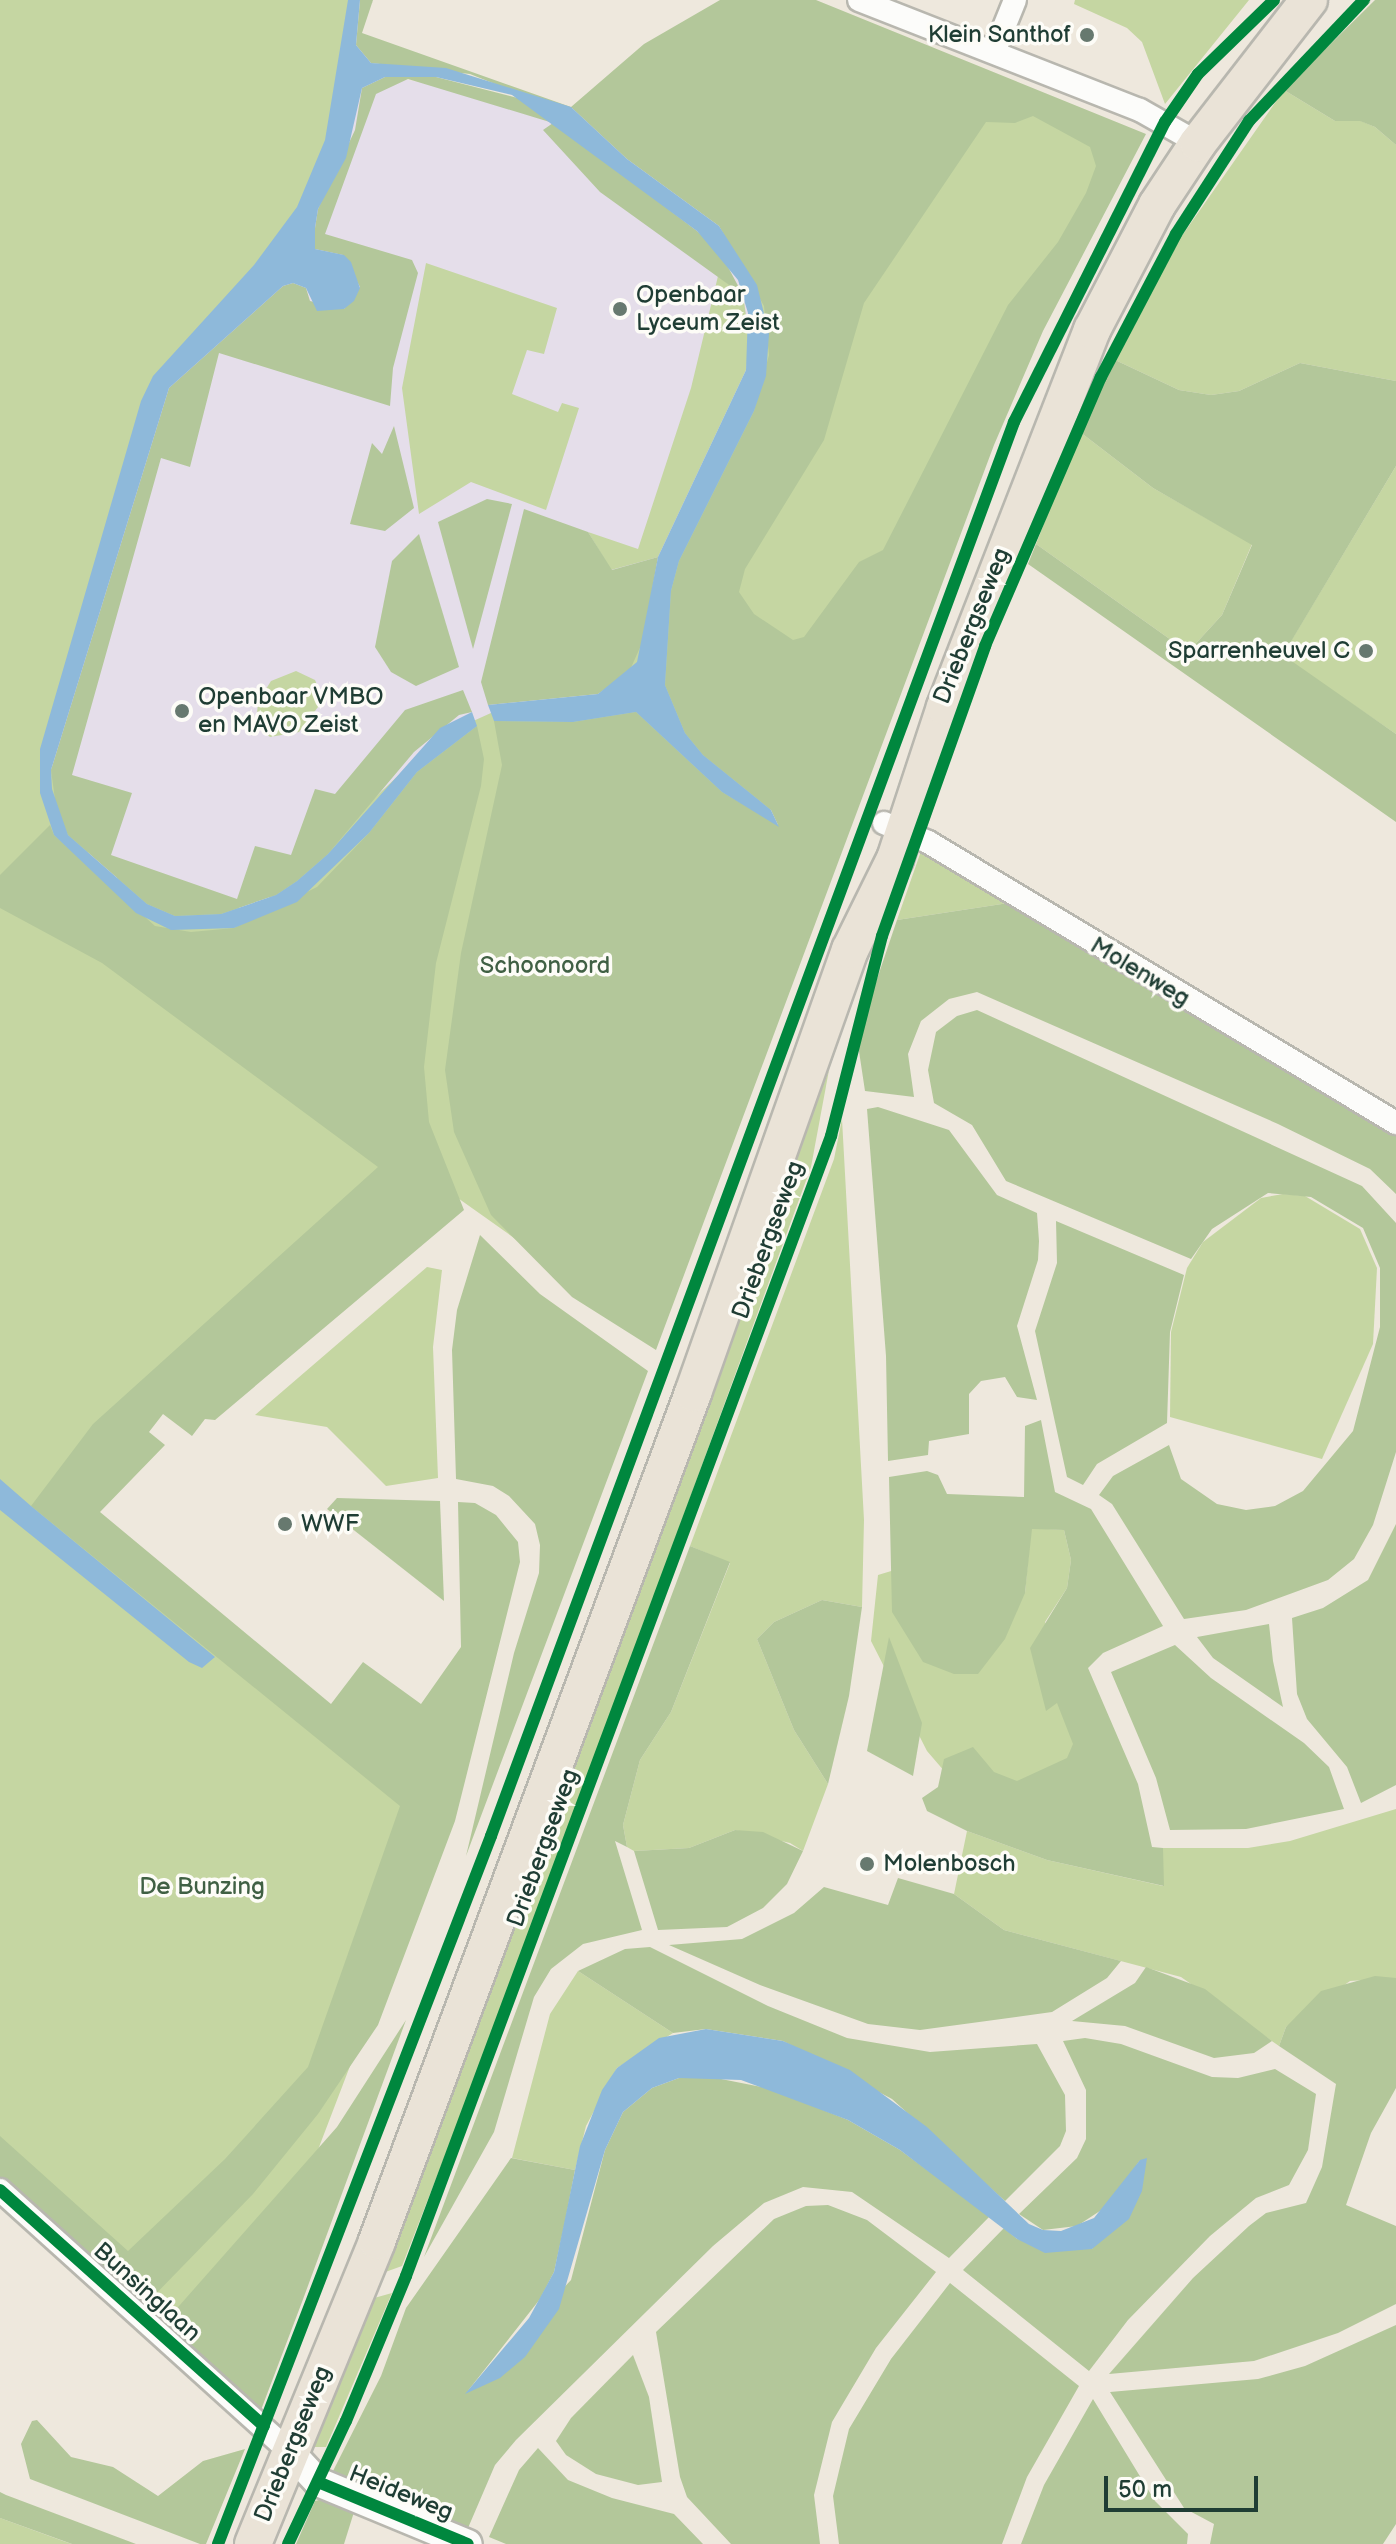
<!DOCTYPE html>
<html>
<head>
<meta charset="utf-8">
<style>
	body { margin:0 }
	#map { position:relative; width:1396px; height:2544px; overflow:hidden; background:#eee8dd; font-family:"Balsamiq Sans",sans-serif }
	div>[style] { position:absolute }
	.built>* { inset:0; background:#e5deea }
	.green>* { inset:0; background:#c5d6a2 }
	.forest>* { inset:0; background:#b3c79a }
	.water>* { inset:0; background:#8eb9da }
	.roads { filter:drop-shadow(2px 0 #b8b7af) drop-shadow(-2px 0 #b8b7af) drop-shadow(0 2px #b8b7af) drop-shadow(0 -2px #b8b7af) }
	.minor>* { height:22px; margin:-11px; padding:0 11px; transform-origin:11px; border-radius:11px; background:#fcfcfa }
	.tertiary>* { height:28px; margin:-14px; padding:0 14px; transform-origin:14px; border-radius:14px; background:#fcfcfa }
	.primary>* { height:36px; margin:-18px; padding:0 18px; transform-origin:18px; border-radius:18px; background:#eae3d7 }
	.cycleway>* { height:12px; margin:-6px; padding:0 6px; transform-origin:6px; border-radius:6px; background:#00873e }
	.dots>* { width:22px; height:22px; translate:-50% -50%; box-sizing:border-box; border:4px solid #fdfcf7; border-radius:50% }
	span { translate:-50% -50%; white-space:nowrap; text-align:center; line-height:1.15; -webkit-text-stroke:7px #fdfcf7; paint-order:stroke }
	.poi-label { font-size:24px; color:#1f3d34 }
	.right { translate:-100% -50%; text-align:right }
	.left { translate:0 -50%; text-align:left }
	.street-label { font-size:24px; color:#1f3d34 }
	.park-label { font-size:24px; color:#406044 }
	.scale { position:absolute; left:1104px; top:2476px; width:154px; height:36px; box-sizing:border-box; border:4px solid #1f3d34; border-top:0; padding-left:10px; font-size:24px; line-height:28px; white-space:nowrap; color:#1f3d34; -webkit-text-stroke:6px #fdfcf7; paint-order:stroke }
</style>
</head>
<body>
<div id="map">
	<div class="built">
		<div style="clip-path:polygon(352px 70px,547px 105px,716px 235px,756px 304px,670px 566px,303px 885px,151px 917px,47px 758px,146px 407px)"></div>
	</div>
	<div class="green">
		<div style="clip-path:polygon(0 0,353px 0,352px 70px,305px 221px,166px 376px,47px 758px,97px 873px,254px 912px,440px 736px,502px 708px,610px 701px,753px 382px,780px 0,1135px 140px,531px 1250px,407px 1162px,49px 1502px,443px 1823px,316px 2155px,174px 2324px,0 2164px)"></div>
		<div style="clip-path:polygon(1075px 0,1249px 0,1165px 104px,1142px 42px,1127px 28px,1074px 4px)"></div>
		<div style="clip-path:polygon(1284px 90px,1335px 121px,1361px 121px,1375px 127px,1396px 145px,1396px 381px,1300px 363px,1239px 391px,1211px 395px,1179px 390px,1113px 359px,1179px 240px)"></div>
		<div style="clip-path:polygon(426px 263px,557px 308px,544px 354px,527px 350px,512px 394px,558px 412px,562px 403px,579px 408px,546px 510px,471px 482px,419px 514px,402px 388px)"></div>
		<div style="clip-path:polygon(718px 276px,743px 295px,750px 342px,746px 370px,658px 557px,611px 570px,588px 532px,638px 549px,691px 388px)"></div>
		<div style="clip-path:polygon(1080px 432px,1153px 488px,1252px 544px,1222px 615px,1188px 652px,1036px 544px)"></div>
		<div style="clip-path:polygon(1396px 466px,1396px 734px,1282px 656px)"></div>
		<div style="clip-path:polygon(296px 671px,315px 680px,321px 694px,318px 707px,299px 732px,270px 737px,256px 725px,258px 702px,271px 681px)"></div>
		<div style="clip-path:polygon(921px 851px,982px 883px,1015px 902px,897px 920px)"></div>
		<div style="clip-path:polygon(829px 1070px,811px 1167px,520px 1963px,402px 2266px,377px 2275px)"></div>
		<div style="clip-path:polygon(842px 1119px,864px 1520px,862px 1607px,822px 1600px,774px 1622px,757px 1639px,794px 1730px,828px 1784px,803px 1851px,790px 1843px,735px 1830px,689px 1848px,634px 1851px,627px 1847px,623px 1825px,640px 1760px,671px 1712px,730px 1563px,690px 1546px,834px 1159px)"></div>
		<div style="clip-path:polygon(1283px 1194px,1305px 1196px,1360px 1229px,1377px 1268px,1373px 1344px,1322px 1459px,1170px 1417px,1171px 1332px,1187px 1268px,1203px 1242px,1261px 1198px)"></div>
		<div style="clip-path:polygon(427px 1267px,442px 1270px,433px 1347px,438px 1478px,386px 1486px,327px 1427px,255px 1415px)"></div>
		<div style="clip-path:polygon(1031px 1528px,1064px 1530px,1071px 1560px,1067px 1588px,1045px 1622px,1081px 1757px,988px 1822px,927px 1751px,871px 1641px,878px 1575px,954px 1552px,1025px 1593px)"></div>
		<div style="clip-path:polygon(1396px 1809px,1396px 1978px,1350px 1981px,1286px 2027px,1279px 2046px,1181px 1977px,1004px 1930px,954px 1894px,967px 1831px,1047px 1860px,1163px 1886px,1163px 1848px,1248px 1848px,1290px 1841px)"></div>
		<div style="clip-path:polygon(578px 1971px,673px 2033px,617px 2068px,586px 2126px,575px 2170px,512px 2158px,550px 2014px)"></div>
		<div style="clip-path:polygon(392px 2293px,326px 2447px,311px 2447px,367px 2300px)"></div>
		<div style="clip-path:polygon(0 2518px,63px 2541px,72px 2544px,0 2544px)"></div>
	</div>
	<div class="forest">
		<div style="clip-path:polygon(evenodd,360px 0,373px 0,362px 33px,571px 107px,644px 44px,720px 0,816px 0,1146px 134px,1043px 331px,994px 445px,656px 1350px,572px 1297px,491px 1215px,454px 1132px,445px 1070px,461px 953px,502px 765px,494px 721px,573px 722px,636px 712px,722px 792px,778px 825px,771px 810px,703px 755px,685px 733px,665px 685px,671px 591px,679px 561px,754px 411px,769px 355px,764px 306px,719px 226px,627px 159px,572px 108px,555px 123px,697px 231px,721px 254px,743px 295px,600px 192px,543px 130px,553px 123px,408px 79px,376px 94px,325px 234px,412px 260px,418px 273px,393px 368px,390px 406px,219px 353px,190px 467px,161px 458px,72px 775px,132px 793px,111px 855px,237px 899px,255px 846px,291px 855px,315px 789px,335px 794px,405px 710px,463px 690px,472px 712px,459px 715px,414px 752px,328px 854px,297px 881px,276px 895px,221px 914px,175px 916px,147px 904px,68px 835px,56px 807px,51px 770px,169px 388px,283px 286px,293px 283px,306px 288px,310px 301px,344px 309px,360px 287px,343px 255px,315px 249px,315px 228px,318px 209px,355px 130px,362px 88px,385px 77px,436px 77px,553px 107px,470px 74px,371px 63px,356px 45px,360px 0,1033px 116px,1090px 147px,1096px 166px,1086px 193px,1058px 242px,1008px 305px,883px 550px,859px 562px,804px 637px,793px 640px,754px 614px,739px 592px,745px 569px,824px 440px,864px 303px,986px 122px,1015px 123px,1033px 116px)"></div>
		<div style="clip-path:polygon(1375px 0,1396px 0,1396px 145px,1375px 127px,1360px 121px,1335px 121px,1284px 90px)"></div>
		<div style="clip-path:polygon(1113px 359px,1179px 390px,1211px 395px,1239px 391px,1300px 363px,1396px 381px,1396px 466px,1283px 655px,1396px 734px,1396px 822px,1028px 564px,1036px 544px,1188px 652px,1222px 615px,1252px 545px,1153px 488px,1080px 432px)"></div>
		<div style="clip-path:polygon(394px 426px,414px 508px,385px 531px,350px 524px,372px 443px,382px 454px)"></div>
		<div style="clip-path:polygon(487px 499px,512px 504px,473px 649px,438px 522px)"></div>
		<div style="clip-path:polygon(524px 509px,588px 532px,612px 570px,658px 557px,643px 641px,629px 672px,598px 694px,488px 705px,481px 682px)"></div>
		<div style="clip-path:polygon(419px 534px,459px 667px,416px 686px,391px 672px,375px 647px,392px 561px)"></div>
		<div style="clip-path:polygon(477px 726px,484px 759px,481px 786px,436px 963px,424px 1067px,429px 1122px,464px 1210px,215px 1420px,205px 1419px,192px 1436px,163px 1414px,149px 1432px,165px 1445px,100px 1512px,331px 1704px,363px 1662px,421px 1704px,461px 1647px,458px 1502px,475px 1503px,496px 1515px,518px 1542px,520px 1562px,455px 1821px,378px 2025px,318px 2114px,253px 2194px,145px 2305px,0 2177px,0 2136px,128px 2251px,225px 2159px,308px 2067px,400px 1806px,31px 1506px,93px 1424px,378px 1167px,102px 963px,0 908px,0 875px,50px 825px,54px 835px,155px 926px,191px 932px,234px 928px,317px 887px,369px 833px,417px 772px)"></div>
		<div style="clip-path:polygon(1015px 902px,1396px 1127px,1396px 1194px,1370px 1169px,1278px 1124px,977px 992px,949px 999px,921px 1021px,908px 1054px,914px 1097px,865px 1091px,857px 1038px,897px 920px)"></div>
		<div style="clip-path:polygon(977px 1010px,1362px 1186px,1396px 1223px,1396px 1452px,1373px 1525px,1354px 1559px,1328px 1580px,1246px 1610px,1184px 1619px,1112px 1504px,1099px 1495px,1113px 1476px,1169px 1445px,1181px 1479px,1217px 1504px,1246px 1510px,1275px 1506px,1303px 1491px,1353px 1431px,1380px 1327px,1380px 1268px,1363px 1228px,1311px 1197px,1268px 1193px,1212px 1229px,1191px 1259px,1006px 1181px,972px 1125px,934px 1103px,928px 1070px,936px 1032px,957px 1016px)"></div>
		<div style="clip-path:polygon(878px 1107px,949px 1130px,997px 1195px,1037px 1213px,1039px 1241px,1038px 1260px,1017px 1326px,1037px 1400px,1017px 1397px,1005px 1377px,981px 1381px,969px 1394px,969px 1434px,929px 1441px,928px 1455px,888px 1461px,886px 1356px,867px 1109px)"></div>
		<div style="clip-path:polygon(1056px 1221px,1184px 1275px,1170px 1332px,1167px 1423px,1097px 1464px,1083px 1485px,1067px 1477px,1035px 1331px,1057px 1263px)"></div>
		<div style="clip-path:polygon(480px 1235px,540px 1294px,648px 1371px,466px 1856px,514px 1653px,539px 1573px,540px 1545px,535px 1524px,509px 1496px,493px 1486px,456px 1479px,452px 1350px,457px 1310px)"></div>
		<div style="clip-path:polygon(1041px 1420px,1055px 1492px,1091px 1509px,1163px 1626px,1103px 1653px,1088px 1668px,1138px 1784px,1152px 1847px,1163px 1848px,1164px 1886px,1047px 1860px,967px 1831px,927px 1811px,922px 1798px,938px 1787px,944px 1759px,973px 1747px,994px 1772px,1017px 1781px,1067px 1758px,1073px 1744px,1057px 1703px,1046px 1711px,1030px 1648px,1067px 1588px,1071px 1560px,1064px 1530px,1032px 1529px,1025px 1593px,1005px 1639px,978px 1674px,954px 1674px,923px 1662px,892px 1612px,889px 1477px,927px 1471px,938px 1475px,947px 1494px,1024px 1497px,1025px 1426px)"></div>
		<div style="clip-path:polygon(337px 1498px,440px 1501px,444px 1601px,327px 1509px)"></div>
		<div style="clip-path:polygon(1396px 1524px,1396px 1785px,1361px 1803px,1347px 1767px,1307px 1719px,1297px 1694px,1292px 1618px,1323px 1608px,1368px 1580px)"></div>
		<div style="clip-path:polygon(690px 1546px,730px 1562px,671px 1712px,640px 1760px,623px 1825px,627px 1847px,615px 1841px,642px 1930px,583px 1944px,551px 1969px,534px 1997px,494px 2132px,424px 2257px)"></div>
		<div style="clip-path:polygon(822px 1600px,862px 1607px,849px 1696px,828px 1784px,794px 1730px,757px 1639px,774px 1622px)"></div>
		<div style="clip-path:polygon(1269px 1624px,1273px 1661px,1283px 1707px,1213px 1658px,1197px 1637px)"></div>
		<div style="clip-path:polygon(889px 1637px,922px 1723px,913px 1776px,867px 1751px)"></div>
		<div style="clip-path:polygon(1175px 1645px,1211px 1678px,1304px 1743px,1329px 1767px,1344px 1809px,1246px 1829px,1170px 1830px,1156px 1778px,1111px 1672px)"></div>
		<div style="clip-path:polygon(735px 1830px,763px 1832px,803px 1851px,787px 1884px,763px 1908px,727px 1927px,658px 1930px,634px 1851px,689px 1848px)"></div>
		<div style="clip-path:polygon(898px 1878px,954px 1894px,1004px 1930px,1121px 1961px,1107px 1978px,1052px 2012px,920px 2030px,868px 2024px,760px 1985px,669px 1945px,742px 1939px,794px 1913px,824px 1887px,888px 1905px)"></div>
		<div style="clip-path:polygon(650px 1947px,768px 2006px,847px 2038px,930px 2052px,1037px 2044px,1065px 2095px,1066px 2131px,1060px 2146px,1005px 2201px,892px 2099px,783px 2041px,706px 2029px,673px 2033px,578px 1971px,625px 1949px)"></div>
		<div style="clip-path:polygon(1146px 1967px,1205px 1989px,1272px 2041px,1254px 2053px,1214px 2058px,1125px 2026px,1072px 2021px,1135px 1983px)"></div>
		<div style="clip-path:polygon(1375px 1976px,1396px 1978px,1396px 2088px,1371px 2133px,1346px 2205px,1396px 2226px,1396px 2304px,1338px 2333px,1254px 2361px,1109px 2374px,1193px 2278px,1249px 2226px,1266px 2213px,1306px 2203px,1322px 2167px,1336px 2084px,1279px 2046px,1286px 2027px,1321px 1991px)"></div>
		<div style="clip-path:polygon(406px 2020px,302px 2302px,261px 2410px,164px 2323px,337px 2127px)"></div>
		<div style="clip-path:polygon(1085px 2038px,1121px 2044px,1212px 2077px,1238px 2078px,1275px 2069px,1316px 2094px,1308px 2150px,1289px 2185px,1256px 2198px,1210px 2236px,1128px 2320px,1089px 2371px,963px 2270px,1004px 2228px,1017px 2239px,1092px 2249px,1140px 2160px,1109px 2205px,1077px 2226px,1043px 2230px,1019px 2214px,1077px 2158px,1086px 2139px,1086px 2090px,1063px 2041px)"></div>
		<div style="clip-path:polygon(711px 2077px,771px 2089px,848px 2120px,900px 2150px,990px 2216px,949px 2258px,852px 2192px,803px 2187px,764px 2203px,713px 2246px,516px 2440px,495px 2465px,468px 2528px,333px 2471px,381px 2376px,406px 2308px,511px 2158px,575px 2170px,565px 2222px,554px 2272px,540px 2299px,467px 2392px,571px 2280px,605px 2150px,623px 2112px,652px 2088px,679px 2078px)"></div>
		<div style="clip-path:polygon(828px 2205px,867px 2220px,936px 2272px,876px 2348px,832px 2422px,814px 2495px,820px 2544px,731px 2544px,687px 2497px,680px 2477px,656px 2332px,774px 2219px,806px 2206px)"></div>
		<div style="clip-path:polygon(950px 2283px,1079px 2386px,1027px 2477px,1002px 2544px,839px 2544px,833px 2496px,849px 2429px,891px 2359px)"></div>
		<div style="clip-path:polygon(1396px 2325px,1396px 2524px,1383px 2544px,1210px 2544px,1214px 2524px,1184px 2508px,1110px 2392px,1258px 2379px,1305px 2366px)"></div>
		<div style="clip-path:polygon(633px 2355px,649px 2397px,662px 2482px,638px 2485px,596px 2474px,566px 2455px,556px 2441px,571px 2418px)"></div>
		<div style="clip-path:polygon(1093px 2399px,1155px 2501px,1188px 2534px,1187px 2544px,1021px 2544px,1044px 2485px)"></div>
		<div style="clip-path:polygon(37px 2420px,71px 2457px,113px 2467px,158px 2496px,203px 2461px,245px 2449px,206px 2544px,200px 2544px,30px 2479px,21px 2444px,32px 2421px)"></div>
		<div style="clip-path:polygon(538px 2448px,568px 2480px,612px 2498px,674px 2514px,703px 2544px,506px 2544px,489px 2537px,519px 2470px)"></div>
		<div style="clip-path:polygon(0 2492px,6px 2495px,136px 2544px,72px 2544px,0 2518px)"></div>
		<div style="clip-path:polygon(323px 2499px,354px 2512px,344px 2544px,296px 2544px,315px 2501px)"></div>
	</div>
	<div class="water">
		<div style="clip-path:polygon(348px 0,360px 0,356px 45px,371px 63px,446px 68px,571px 107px,627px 159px,719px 226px,757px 285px,769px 334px,766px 376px,754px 411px,679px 561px,671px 591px,665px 685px,685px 733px,703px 755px,771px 810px,779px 827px,722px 792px,636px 712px,573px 722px,494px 721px,488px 705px,598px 694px,637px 662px,658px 557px,746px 370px,748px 313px,738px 280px,697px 231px,512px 95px,436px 77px,385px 77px,362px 88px,346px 158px,318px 209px,315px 228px,315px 249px,344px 255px,351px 262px,360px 288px,354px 301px,344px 309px,317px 311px,306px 288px,293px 283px,283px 286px,169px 388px,51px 770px,52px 789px,68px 835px,147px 904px,175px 916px,221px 914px,276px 895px,297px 881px,328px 854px,440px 728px,472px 712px,477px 726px,417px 772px,369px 833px,297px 902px,234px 928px,171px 930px,136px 913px,54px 835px,40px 793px,40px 749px,141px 401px,153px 376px,254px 265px,297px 207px,325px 140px)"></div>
		<div style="clip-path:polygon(0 1479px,31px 1506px,215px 1657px,202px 1668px,189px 1662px,0 1510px)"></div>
		<div style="clip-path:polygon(706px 2029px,783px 2041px,850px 2070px,927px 2127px,1029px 2224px,1043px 2230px,1061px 2231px,1094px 2218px,1140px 2160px,1147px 2158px,1142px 2191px,1129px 2219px,1092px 2249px,1045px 2253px,1017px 2239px,900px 2150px,848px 2120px,741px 2080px,679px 2078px,652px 2088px,623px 2112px,605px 2150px,559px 2309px,525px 2357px,500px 2378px,465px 2394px,529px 2318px,554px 2272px,580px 2146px,602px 2090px,617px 2068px,659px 2038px)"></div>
	</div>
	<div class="roads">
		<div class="minor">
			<div style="left:859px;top:0;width:302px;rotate:21.4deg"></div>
			<div style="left:1140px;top:110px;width:67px;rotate:29.6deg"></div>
			<div style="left:994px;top:52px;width:56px;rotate:-68deg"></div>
			<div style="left:884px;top:823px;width:48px;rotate:23.4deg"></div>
			<div style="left:928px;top:842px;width:546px;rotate:30.98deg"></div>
			<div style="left:0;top:2190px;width:392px;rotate:42.1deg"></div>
		</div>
		<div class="tertiary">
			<div style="left:291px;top:2453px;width:40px;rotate:47deg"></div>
			<div style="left:318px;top:2482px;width:162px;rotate:22.5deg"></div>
		</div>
		<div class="primary">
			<div style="left:253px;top:2544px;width:327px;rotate:-67.7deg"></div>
			<div style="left:377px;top:2241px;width:905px;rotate:-69.56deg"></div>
			<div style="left:693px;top:1393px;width:470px;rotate:-70.5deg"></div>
			<div style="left:850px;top:950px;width:102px;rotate:-63.7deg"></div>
			<div style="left:895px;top:859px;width:160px;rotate:-71.8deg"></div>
			<div style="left:945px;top:707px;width:405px;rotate:-68.7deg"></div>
			<div style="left:1092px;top:330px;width:141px;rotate:-62.5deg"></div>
			<div style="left:1157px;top:205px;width:74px;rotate:-56.5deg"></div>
			<div style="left:1198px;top:143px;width:181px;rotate:-52.2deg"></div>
		</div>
	</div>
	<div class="cycleway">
		<div style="left:0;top:2190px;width:354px;rotate:41.8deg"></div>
		<div style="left:318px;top:2482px;width:162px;rotate:22.5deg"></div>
		<div style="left:218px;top:2544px;width:759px;rotate:-68.91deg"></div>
		<div style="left:491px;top:1836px;width:1508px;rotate:-69.7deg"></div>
		<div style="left:1014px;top:422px;width:336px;rotate:-63.3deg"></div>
		<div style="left:1165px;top:122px;width:58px;rotate:-55.5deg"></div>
		<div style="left:1198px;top:74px;width:106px;rotate:-44.2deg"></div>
		<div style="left:288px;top:2544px;width:136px;rotate:-64.8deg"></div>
		<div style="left:346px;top:2421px;width:157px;rotate:-67.5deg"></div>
		<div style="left:406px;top:2276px;width:1217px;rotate:-69.55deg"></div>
		<div style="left:831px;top:1136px;width:206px;rotate:-75.7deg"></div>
		<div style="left:882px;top:936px;width:308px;rotate:-70.4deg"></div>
		<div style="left:985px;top:646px;width:293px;rotate:-66.7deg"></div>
		<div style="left:1101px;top:377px;width:161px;rotate:-62.3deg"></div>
		<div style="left:1176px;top:234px;width:135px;rotate:-57.1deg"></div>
		<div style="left:1249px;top:121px;width:167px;rotate:-46.5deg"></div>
	</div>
	<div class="dots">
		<div style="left:1087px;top:35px;background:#67796f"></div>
		<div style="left:620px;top:309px;background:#67796f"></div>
		<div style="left:1366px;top:651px;background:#67796f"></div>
		<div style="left:182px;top:711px;background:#67796f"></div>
		<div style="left:285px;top:1524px;background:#67796f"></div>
		<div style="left:867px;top:1864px;background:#67796f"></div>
	</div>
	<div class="poi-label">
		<span class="right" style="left:1071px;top:35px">Klein Santhof</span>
		<span class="left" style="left:636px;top:309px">Openbaar<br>Lyceum Zeist</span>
		<span class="right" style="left:1350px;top:651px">Sparrenheuvel C</span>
		<span class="left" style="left:198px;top:711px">Openbaar VMBO<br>en MAVO Zeist</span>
		<span class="left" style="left:301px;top:1524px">WWF</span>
		<span class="left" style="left:883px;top:1864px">Molenbosch</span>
	</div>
	<div class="street-label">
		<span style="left:972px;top:626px;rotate:-68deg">Driebergseweg</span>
		<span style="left:1140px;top:972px;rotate:31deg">Molenweg</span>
		<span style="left:768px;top:1240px;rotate:-70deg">Driebergseweg</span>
		<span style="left:543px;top:1848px;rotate:-70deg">Driebergseweg</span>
		<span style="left:147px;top:2292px;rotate:42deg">Bunsinglaan</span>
		<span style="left:293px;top:2444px;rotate:-68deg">Driebergseweg</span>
		<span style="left:401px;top:2493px;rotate:22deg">Heideweg</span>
	</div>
	<div class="park-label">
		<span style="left:545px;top:966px">Schoonoord</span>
		<span style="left:202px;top:1887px">De Bunzing</span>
	</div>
	<div class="scale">50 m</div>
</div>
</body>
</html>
